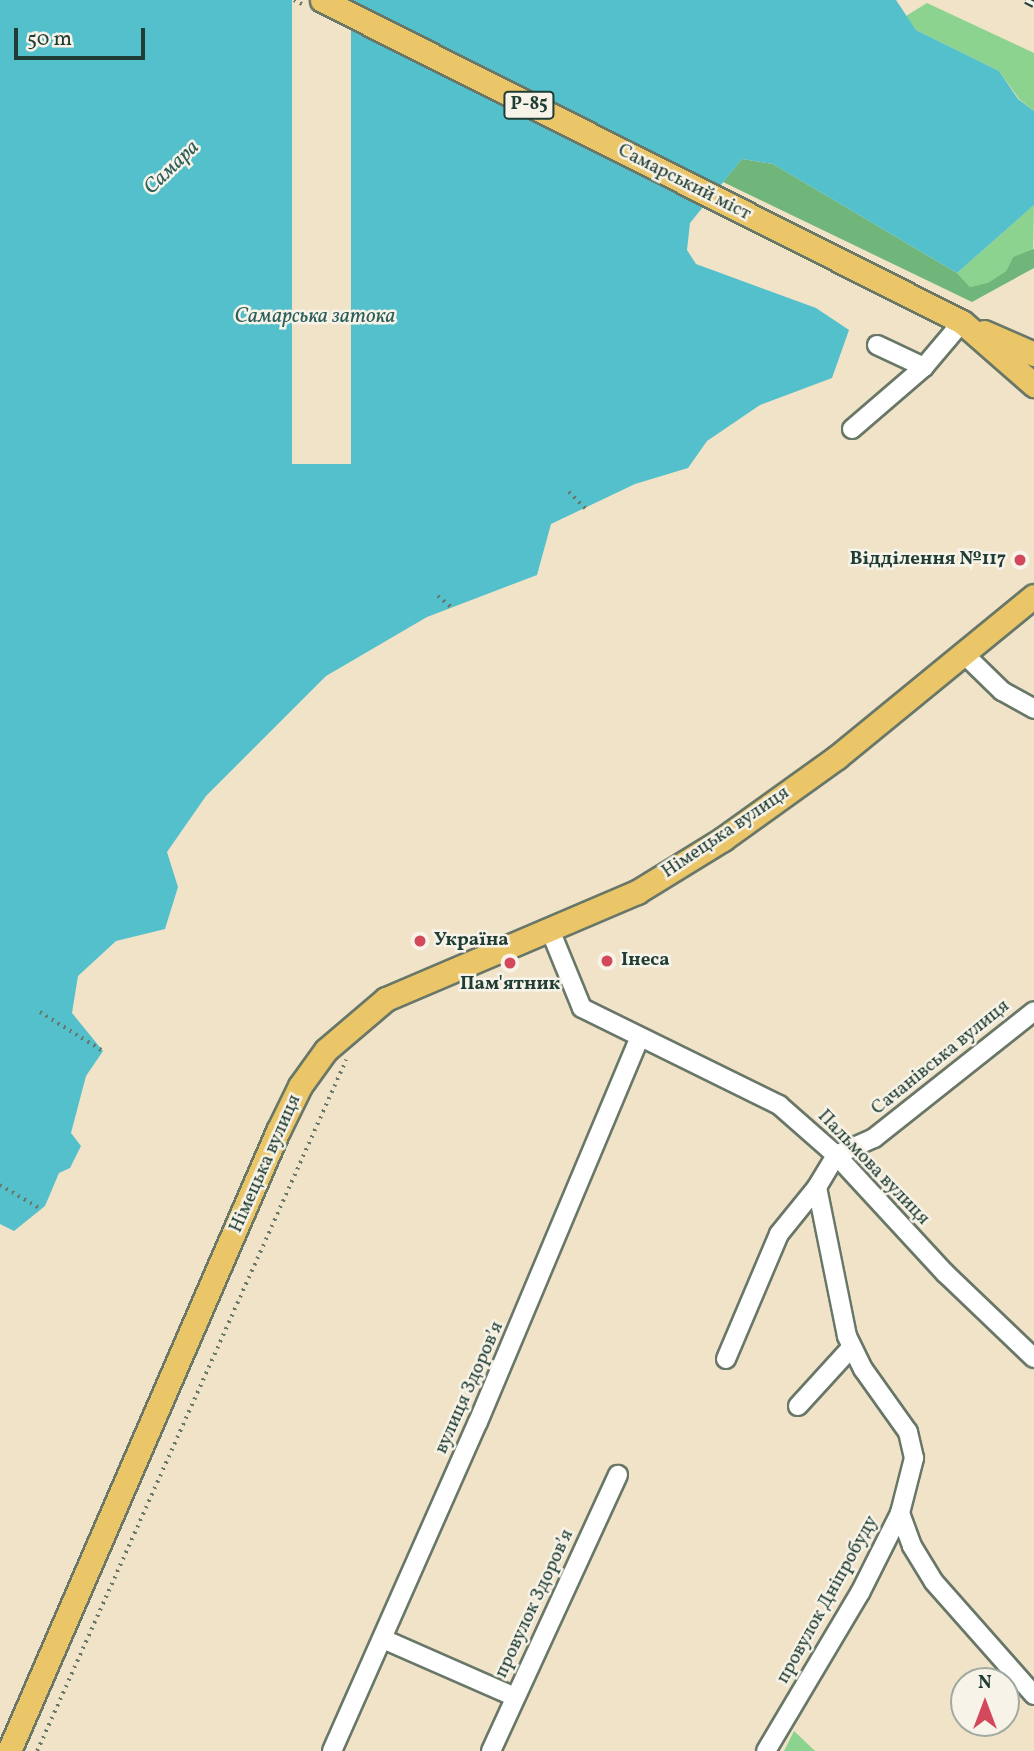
<!DOCTYPE html>
<html>
<head>
<meta charset="utf-8">
<style>
	body { margin:0 }
	#map { position:relative; width:1034px; height:1751px; overflow:hidden; background:#f0e3c8; font-family:Vollkorn,serif }
	div>[style] { position:absolute }
	.green>* { inset:0; background:#8bd38f }
	.forest>* { inset:0; background:#70b57a }
	.water>* { inset:0; background:#53c0cc }
	.pier>* { inset:0; background:#f0e3c8; transform-origin:0 0 }
	.path>* { height:3.5px; margin-top:-1.75px; transform-origin:0; background:repeating-linear-gradient(90deg,#687768 0 2px,transparent 0 7px) }
	.roads { filter:drop-shadow(2px 0 #687768) drop-shadow(-2px 0 #687768) drop-shadow(0 2px #687768) drop-shadow(0 -2px #687768) }
	.minor>* { height:18px; margin:-9px; padding:0 9px; transform-origin:9px; border-radius:9px; background:#fff }
	.major>* { height:23px; margin:-11.5px; padding:0 11.5px; transform-origin:11.5px; border-radius:11.5px; background:#ebc669 }
	.rail>* { height:8px; margin-top:-4px; transform-origin:0; background:repeating-linear-gradient(90deg,#f7f3e8 0 16px,#1f3d34 0 32px); box-sizing:border-box; border-block:2px solid #1f3d34 }
	.dots>* { width:19px; height:19px; translate:-50% -50%; box-sizing:border-box; border:4px solid #f7f3e8; border-radius:50% }
	span { translate:-50% -50%; white-space:nowrap; text-align:center; line-height:1.15; -webkit-text-stroke:5px #f7f3e8; paint-order:stroke }
	.shield-label span { padding:2px 5px; background:#f7f3e8; border:2px solid; border-radius:5px; -webkit-text-stroke-width:0 }
	.shield-label { font-size:18px; color:#1f3d34; font-weight:700 }
	.street-label { font-size:19px; color:#1f3d34 }
	.poi-label { font-size:19px; color:#1f3d34; font-weight:700 }
	.right { translate:-100% -50%; text-align:right }
	.left { translate:0 -50%; text-align:left }
	.water-label { font-size:21px; color:#2c5e5a; font-style:italic }
	.north { position:absolute; left:950px; top:1667px; width:70px; height:70px; box-sizing:border-box; background:#f7f3e8; border:2px solid #a1aaa0; border-radius:50%; rotate:0deg; font-size:19px; font-weight:700; line-height:28px; text-align:center; color:#1f3d34 }
	.north::after { content:''; display:block; margin:auto; width:24px; height:32px; background:#d1495b; clip-path:polygon(50% 0,100% 100%,50% 72%,0 100%) }
	.scale { position:absolute; left:14px; top:28px; width:131px; height:32px; box-sizing:border-box; border:4px solid #1f3d34; border-top:0; padding-left:9px; font-size:21px; line-height:24px; white-space:nowrap; color:#1f3d34; -webkit-text-stroke:5px #f7f3e8; paint-order:stroke }
</style>
</head>
<body>
<div id="map">
	<div class="green">
		<div style="clip-path:polygon(927px 3px,1034px 53px,1034px 111px,1019px 99px,999px 71px,916px 30px,906px 16px)"></div>
		<div style="clip-path:polygon(1034px 205px,1033px 251px,1013px 257px,1006px 271px,988px 284px,970px 287px,957px 273px)"></div>
		<div style="clip-path:polygon(794px 1731px,815px 1751px,784px 1751px)"></div>
	</div>
	<div class="forest">
		<div style="clip-path:polygon(742px 159px,773px 164px,957px 273px,970px 287px,988px 283px,1006px 271px,1013px 257px,1034px 249px,1034px 268px,972px 302px,723px 182px)"></div>
	</div>
	<div class="water">
		<div style="clip-path:polygon(0 0,896px 0,916px 30px,999px 71px,1018px 99px,1034px 111px,1034px 205px,957px 273px,773px 164px,742px 159px,690px 223px,687px 250px,696px 264px,816px 308px,849px 330px,832px 378px,760px 405px,707px 441px,688px 468px,635px 484px,551px 524px,537px 575px,427px 617px,326px 676px,206px 796px,167px 852px,178px 887px,165px 929px,116px 941px,78px 976px,72px 1013px,103px 1051px,86px 1076px,71px 1133px,81px 1146px,70px 1168px,59px 1173px,45px 1206px,14px 1231px,0 1224px)"></div>
	</div>
	<div class="pier">
		<div style="left:292px;top:0;width:59px;height:464px"></div>
	</div>
	<div class="path">
		<div style="left:294px;top:0;width:9px;rotate:27deg"></div>
		<div style="left:569px;top:492px;width:24px;rotate:45deg"></div>
		<div style="left:438px;top:596px;width:17px;rotate:40deg"></div>
		<div style="left:40px;top:1012px;width:74px;rotate:31.8deg"></div>
		<div style="left:0;top:1185px;width:48px;rotate:30.3deg"></div>
		<div style="left:37px;top:1751px;width:757px;rotate:-65.91deg"></div>
	</div>
	<div class="roads">
		<div class="minor">
			<div style="left:877px;top:345px;width:52px;rotate:25.1deg"></div>
			<div style="left:852px;top:429px;width:95px;rotate:-40.7deg"></div>
			<div style="left:924px;top:367px;width:59px;rotate:-49.8deg"></div>
			<div style="left:964px;top:654px;width:53px;rotate:44.2deg"></div>
			<div style="left:1002px;top:691px;width:37px;rotate:29deg"></div>
			<div style="left:550px;top:930px;width:84px;rotate:67.7deg"></div>
			<div style="left:582px;top:1008px;width:220px;rotate:26.2deg"></div>
			<div style="left:779px;top:1105px;width:76px;rotate:41.3deg"></div>
			<div style="left:836px;top:1155px;width:161px;rotate:47.3deg"></div>
			<div style="left:945px;top:1273px;width:123px;rotate:43.7deg"></div>
			<div style="left:726px;top:1359px;width:136px;rotate:-67deg"></div>
			<div style="left:779px;top:1234px;width:60px;rotate:-51deg"></div>
			<div style="left:798px;top:1406px;width:79px;rotate:-47.6deg"></div>
			<div style="left:900px;top:1513px;width:35px;rotate:70deg"></div>
			<div style="left:912px;top:1546px;width:42px;rotate:58.6deg"></div>
			<div style="left:934px;top:1582px;width:151px;rotate:48.5deg"></div>
			<div style="left:383px;top:1639px;width:144px;rotate:23.7deg"></div>
			<div style="left:332px;top:1751px;width:360px;rotate:-66.1deg"></div>
			<div style="left:478px;top:1422px;width:415px;rotate:-67.2deg"></div>
			<div style="left:491px;top:1751px;width:304px;rotate:-65.3deg"></div>
			<div style="left:766px;top:1751px;width:184px;rotate:-59.3deg"></div>
			<div style="left:860px;top:1593px;width:89px;rotate:-63.4deg"></div>
			<div style="left:900px;top:1513px;width:57px;rotate:-75.7deg"></div>
			<div style="left:914px;top:1458px;width:27px;rotate:-103deg"></div>
			<div style="left:908px;top:1432px;width:77px;rotate:-125.5deg"></div>
			<div style="left:863px;top:1369px;width:37px;rotate:-116deg"></div>
			<div style="left:847px;top:1336px;width:152px;rotate:-101.4deg"></div>
			<div style="left:817px;top:1187px;width:37px;rotate:-59deg"></div>
			<div style="left:836px;top:1155px;width:42px;rotate:-24.1deg"></div>
			<div style="left:874px;top:1138px;width:204px;rotate:-38.4deg"></div>
		</div>
		<div class="major">
			<div style="left:322px;top:0;width:716px;rotate:26.71deg"></div>
			<div style="left:962px;top:322px;width:96px;rotate:41.2deg"></div>
			<div style="left:984px;top:332px;width:55px;rotate:23.7deg"></div>
			<div style="left:9px;top:1751px;width:676px;rotate:-66.55deg"></div>
			<div style="left:278px;top:1131px;width:50px;rotate:-63.9deg"></div>
			<div style="left:300px;top:1086px;width:44px;rotate:-54.2deg"></div>
			<div style="left:326px;top:1050px;width:79px;rotate:-40.4deg"></div>
			<div style="left:386px;top:999px;width:273px;rotate:-23.1deg"></div>
			<div style="left:637px;top:892px;width:101px;rotate:-31.6deg"></div>
			<div style="left:723px;top:839px;width:140px;rotate:-35.7deg"></div>
			<div style="left:837px;top:757px;width:254px;rotate:-39.3deg"></div>
		</div>
	</div>
	<div class="rail">
		<div style="left:1026px;top:0;width:9px;rotate:27deg"></div>
	</div>
	<div class="dots">
		<div style="left:1020px;top:560px;background:#d1495b"></div>
		<div style="left:420px;top:941px;background:#d1495b"></div>
		<div style="left:607px;top:961px;background:#d1495b"></div>
		<div style="left:510px;top:963px;background:#d1495b"></div>
	</div>
	<div class="shield-label">
		<span style="left:529px;top:105px">Р-85</span>
	</div>
	<div class="street-label">
		<span style="left:684px;top:183px;rotate:27deg">Самарський міст</span>
		<span style="left:726px;top:833px;rotate:-34deg">Німецька вулиця</span>
		<span style="left:941px;top:1058px;rotate:-39deg">Сачанівська вулиця</span>
		<span style="left:266px;top:1164px;rotate:-66deg">Німецька вулиця</span>
		<span style="left:873px;top:1168px;rotate:46deg">Пальмова вулиця</span>
		<span style="left:470px;top:1388px;rotate:-66deg">вулиця Здоровʼя</span>
		<span style="left:828px;top:1600px;rotate:-61deg">провулок Дніпробуду</span>
		<span style="left:535px;top:1604px;rotate:-65deg">провулок Здоровʼя</span>
	</div>
	<div class="poi-label">
		<span class="right" style="left:1006px;top:560px">Відділення №117</span>
		<span class="left" style="left:434px;top:941px">Україна</span>
		<span class="left" style="left:621px;top:961px">Інеса</span>
		<span style="left:510px;top:985px">Пам'ятник</span>
	</div>
	<div class="water-label">
		<span style="left:172px;top:168px;rotate:-44deg">Самара</span>
		<span style="left:315px;top:317px">Самарська затока</span>
	</div>
	<div class="north">N</div>
	<div class="scale">50 m</div>
</div>
</body>
</html>
